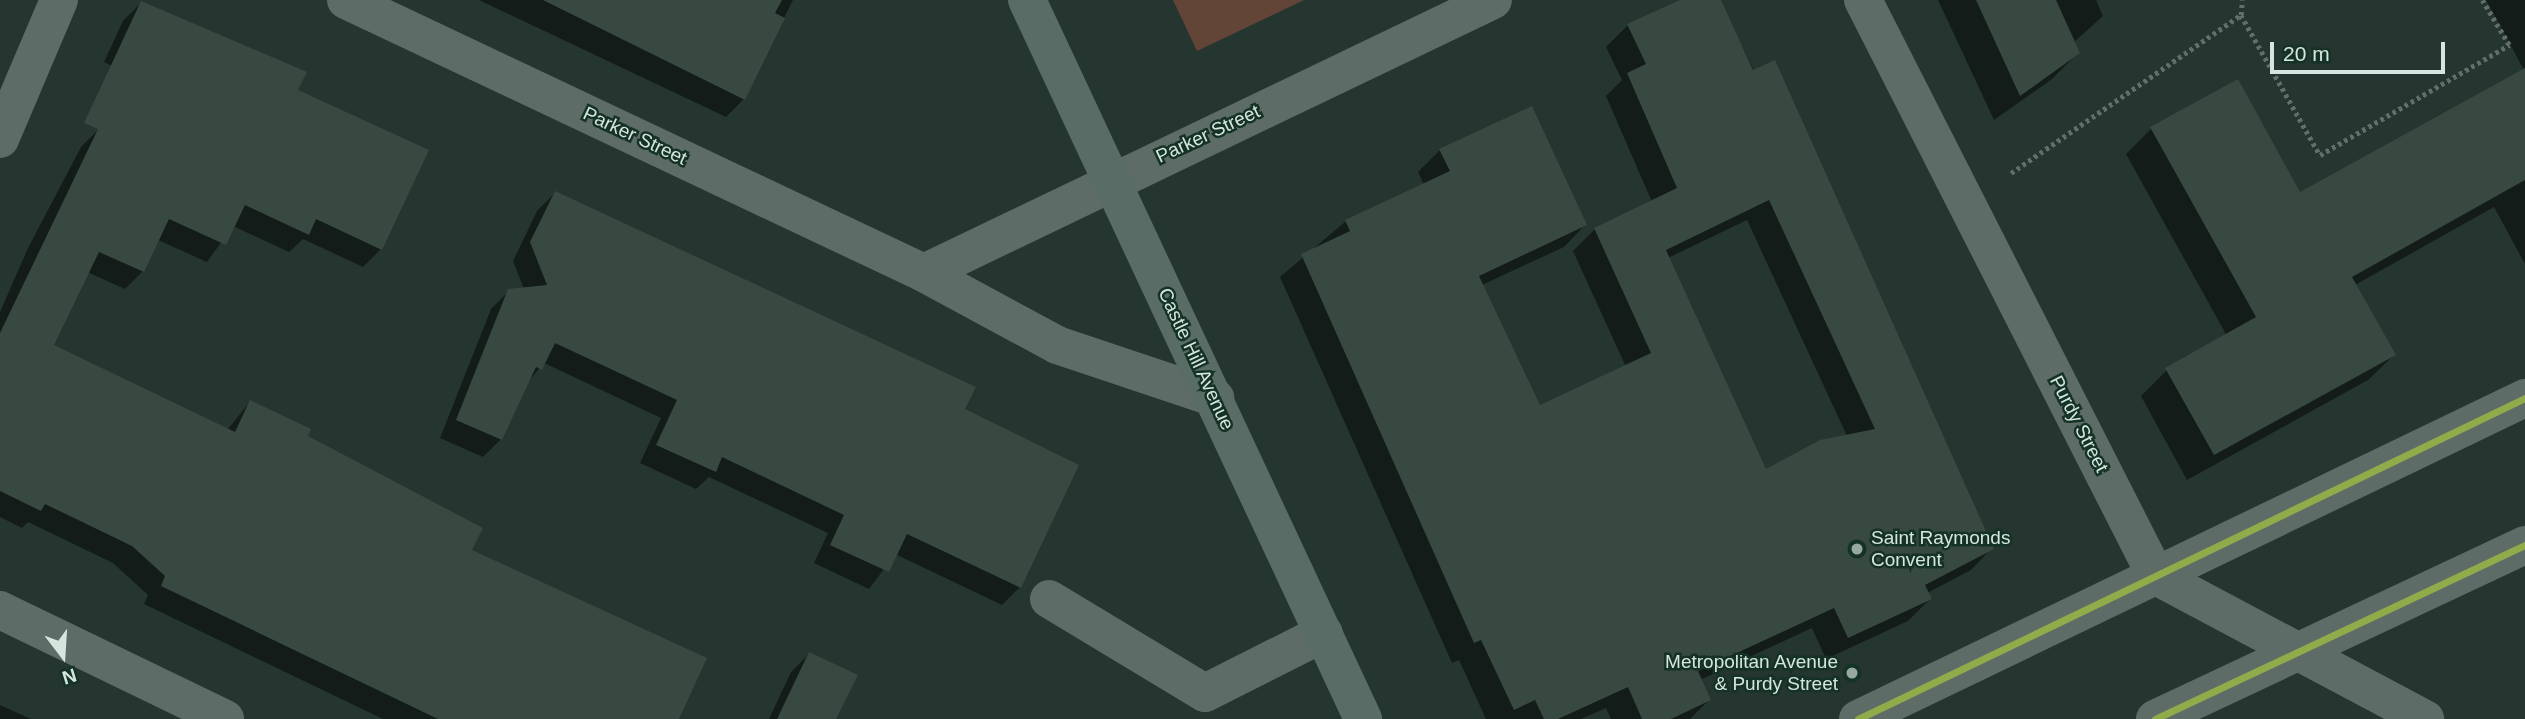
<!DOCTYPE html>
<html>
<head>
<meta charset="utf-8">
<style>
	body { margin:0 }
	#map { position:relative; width:2525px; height:719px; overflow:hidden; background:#25352f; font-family:Helvetica,sans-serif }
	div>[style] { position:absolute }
	.green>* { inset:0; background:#634538 }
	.shadow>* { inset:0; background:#0007 }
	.building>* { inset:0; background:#384942 }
	.path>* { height:4.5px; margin-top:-2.25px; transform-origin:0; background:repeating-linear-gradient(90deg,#616e69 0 3.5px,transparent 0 7px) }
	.minor>* { height:38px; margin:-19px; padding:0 19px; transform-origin:19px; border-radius:19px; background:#5d6c66 }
	.major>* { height:38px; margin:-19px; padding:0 19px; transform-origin:19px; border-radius:19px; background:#596c65 }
	.bus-1>* { height:7px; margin:-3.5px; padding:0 3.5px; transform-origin:3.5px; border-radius:3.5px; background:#90ac4a }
	.dots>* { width:19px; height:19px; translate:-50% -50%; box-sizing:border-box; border:4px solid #143226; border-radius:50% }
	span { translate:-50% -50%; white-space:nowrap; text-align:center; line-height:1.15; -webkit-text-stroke:5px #143226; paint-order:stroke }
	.street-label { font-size:19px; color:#d5e6de }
	.poi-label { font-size:19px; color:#d5e6de }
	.left { translate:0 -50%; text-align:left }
	.right { translate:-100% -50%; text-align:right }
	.north { position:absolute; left:28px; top:621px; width:70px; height:70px; -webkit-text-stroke:5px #143226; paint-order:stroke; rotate:163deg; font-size:19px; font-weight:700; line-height:28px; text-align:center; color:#d5e6de }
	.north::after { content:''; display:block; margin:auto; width:24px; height:32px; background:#d5e6de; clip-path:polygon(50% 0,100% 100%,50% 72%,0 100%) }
	.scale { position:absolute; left:2270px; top:42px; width:175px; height:32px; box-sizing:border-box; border:4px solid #d5e6de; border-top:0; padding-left:9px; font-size:21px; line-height:24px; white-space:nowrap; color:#d5e6de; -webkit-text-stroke:5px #143226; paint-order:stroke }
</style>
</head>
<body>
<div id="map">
	<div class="green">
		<div style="clip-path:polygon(1173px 0,1304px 0,1197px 51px)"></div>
	</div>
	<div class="shadow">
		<div style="clip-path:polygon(479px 0,793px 0,744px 99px,726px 117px)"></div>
		<div style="clip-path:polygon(evenodd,1684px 0,1719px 0,1992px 548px,1971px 570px,1927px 593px,1930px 599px,1908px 621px,1826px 659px,1812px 628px,1700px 680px,1709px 700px,1690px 719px,1611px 719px,1606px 708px,1581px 719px,1486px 719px,1459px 660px,1452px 663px,1280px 277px,1346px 221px,1424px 185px,1418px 172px,1440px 150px,1585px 225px,1564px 247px,1482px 285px,1539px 407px,1626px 367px,1573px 251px,1595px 229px,1652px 202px,1606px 96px,1622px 80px,1606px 47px,1628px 25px,1684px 0,1747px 220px,1847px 436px,1766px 471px,1668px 258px,1747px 220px)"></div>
		<div style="clip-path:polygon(1938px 0,2096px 0,2103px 16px,2073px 43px,2078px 53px,2052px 79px,1994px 120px)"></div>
		<div style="clip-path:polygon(2486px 0,2525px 0,2525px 264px,2494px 207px,2355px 285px,2394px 355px,2368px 380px,2187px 480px,2141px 396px,2167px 370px,2227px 336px,2126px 154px,2151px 129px,2299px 195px,2524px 70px)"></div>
		<div style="clip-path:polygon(141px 3px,296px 91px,381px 249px,363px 267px,303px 239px,289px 252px,233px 226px,207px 262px,158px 240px,143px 271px,125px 289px,87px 272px,51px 346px,227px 430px,250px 402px,470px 551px,677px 719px,383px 719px,144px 604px,148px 595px,113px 563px,28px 522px,22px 528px,0 517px,0 312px,28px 248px,81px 147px,99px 129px,193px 107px,104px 62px,123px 21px)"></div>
		<div style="clip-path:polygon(555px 193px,963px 410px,1020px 587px,1002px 605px,895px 554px,869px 589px,814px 563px,828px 533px,709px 477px,696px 489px,640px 463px,661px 418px,544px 363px,526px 384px,501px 439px,483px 457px,440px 438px,491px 309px,509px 291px,524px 289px,513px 261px,537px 211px)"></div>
		<div style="clip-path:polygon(809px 654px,834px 719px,769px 719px,791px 672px)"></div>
		<div style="clip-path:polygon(0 705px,31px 719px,0 719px)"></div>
	</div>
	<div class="building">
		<div style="clip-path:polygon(543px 0,782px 0,775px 13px,785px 18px,745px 100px)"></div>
		<div style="clip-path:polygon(evenodd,1680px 0,1721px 0,1753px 70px,1775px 60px,1994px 549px,1925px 585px,1932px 599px,1848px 638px,1834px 608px,1698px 671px,1711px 700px,1671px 719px,1642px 719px,1628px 687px,1558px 719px,1544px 719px,1535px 700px,1514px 710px,1481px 640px,1474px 643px,1301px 254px,1350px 231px,1345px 220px,1450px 171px,1439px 149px,1532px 106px,1587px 225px,1479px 276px,1540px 405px,1651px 353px,1594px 228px,1677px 188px,1627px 73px,1646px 64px,1627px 24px,1680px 0,1769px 200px,1875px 429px,1820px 440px,1766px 469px,1666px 250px,1769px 200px)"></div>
		<div style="clip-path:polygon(1976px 0,2056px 0,2080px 53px,2020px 96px)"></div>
		<div style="clip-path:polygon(141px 1px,307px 72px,298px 90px,429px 150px,382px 250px,316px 219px,309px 235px,245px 205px,226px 245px,169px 219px,144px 272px,99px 252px,54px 345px,235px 432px,250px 400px,311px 429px,308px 436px,483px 528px,472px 550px,707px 658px,679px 719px,438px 719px,161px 586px,165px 576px,132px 546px,45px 504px,41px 511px,0 491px,0 333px,98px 129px,84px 123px)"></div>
		<div style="clip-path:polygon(2525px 68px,2525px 180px,2352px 277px,2396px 355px,2214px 455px,2165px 368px,2256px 317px,2150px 127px,2238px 79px,2300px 192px)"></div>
		<div style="clip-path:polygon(555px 191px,976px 387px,965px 409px,1079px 465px,1021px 588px,907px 534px,889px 572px,830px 545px,844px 515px,722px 457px,716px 472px,656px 445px,677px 400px,555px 343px,542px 370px,536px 367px,502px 440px,456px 420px,508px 289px,547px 285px,530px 242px)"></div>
		<div style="clip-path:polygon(809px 652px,858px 675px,836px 719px,777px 719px)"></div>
	</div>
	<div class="path">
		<div style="left:2241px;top:15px;width:161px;rotate:60.6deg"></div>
		<div style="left:2320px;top:155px;width:219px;rotate:-30.2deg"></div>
		<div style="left:2509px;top:45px;width:52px;rotate:-121deg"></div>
		<div style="left:2011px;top:173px;width:279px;rotate:-34.5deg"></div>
		<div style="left:2241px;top:15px;width:15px;rotate:-86deg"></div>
	</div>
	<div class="minor">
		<div style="left:346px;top:0;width:639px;rotate:25.28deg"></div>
		<div style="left:924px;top:273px;width:631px;rotate:-25.63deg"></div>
		<div style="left:1863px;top:0;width:646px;rotate:63.04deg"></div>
		<div style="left:2156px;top:576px;width:305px;rotate:28deg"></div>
		<div style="left:0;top:139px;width:151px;rotate:-67deg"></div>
		<div style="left:924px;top:273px;width:151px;rotate:28.4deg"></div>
		<div style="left:1057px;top:345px;width:167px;rotate:18.5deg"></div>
		<div style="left:1049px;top:599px;width:182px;rotate:31.1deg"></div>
		<div style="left:1205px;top:693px;width:133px;rotate:-26.8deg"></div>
		<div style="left:0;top:610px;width:250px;rotate:25.8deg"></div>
		<div style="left:1858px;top:719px;width:740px;rotate:-25.7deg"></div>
		<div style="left:2155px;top:719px;width:409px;rotate:-25.2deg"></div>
	</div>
	<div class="major">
		<div style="left:1027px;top:0;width:794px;rotate:64.95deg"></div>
	</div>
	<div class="bus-1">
		<div style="left:1858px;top:719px;width:740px;rotate:-25.7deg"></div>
		<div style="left:2155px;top:719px;width:409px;rotate:-25.2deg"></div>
	</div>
	<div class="dots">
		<div style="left:1857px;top:549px;background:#97a8a1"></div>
		<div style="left:1852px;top:673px;background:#97a8a1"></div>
	</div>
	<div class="street-label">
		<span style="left:1208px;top:134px;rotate:-25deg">Parker Street</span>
		<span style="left:635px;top:136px;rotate:25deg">Parker Street</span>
		<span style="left:1196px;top:359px;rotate:65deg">Castle Hill Avenue</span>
		<span style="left:2079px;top:424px;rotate:63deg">Purdy Street</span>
	</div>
	<div class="poi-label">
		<span class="left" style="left:1871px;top:549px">Saint Raymonds<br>Convent</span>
		<span class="right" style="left:1838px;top:673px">Metropolitan Avenue<br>&amp; Purdy Street</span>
	</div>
	<div class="north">N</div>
	<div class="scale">20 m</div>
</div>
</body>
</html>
